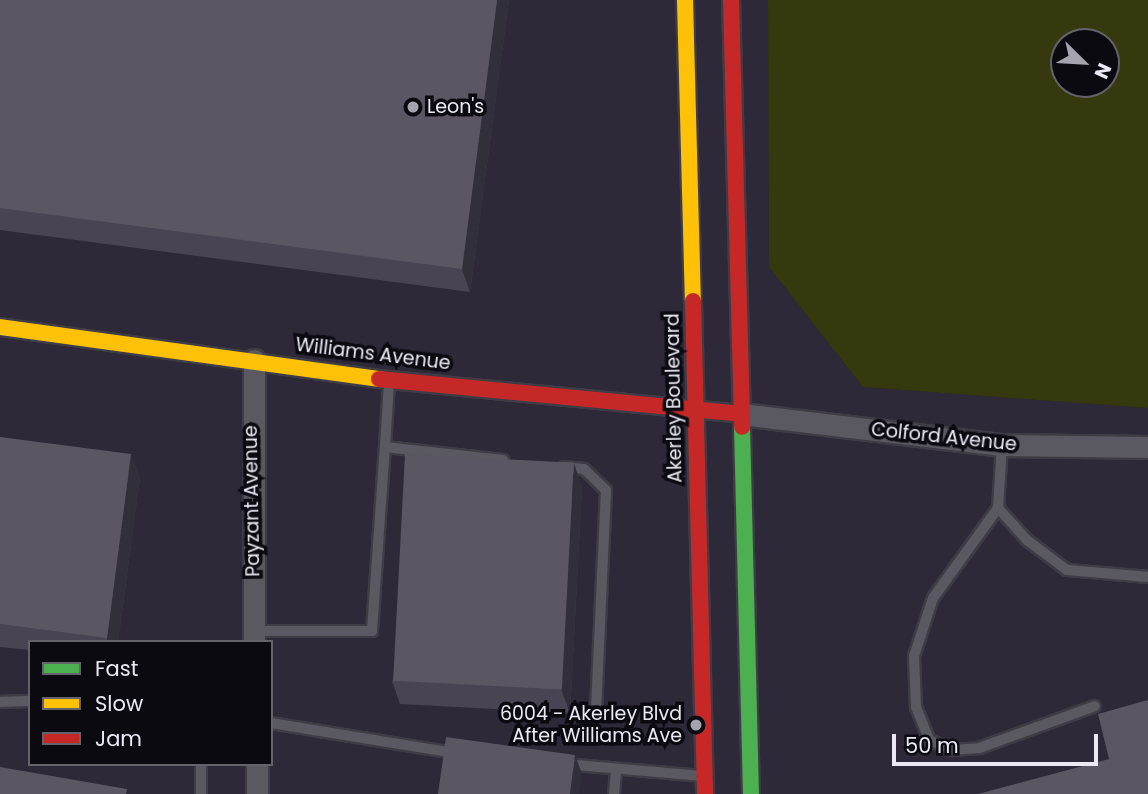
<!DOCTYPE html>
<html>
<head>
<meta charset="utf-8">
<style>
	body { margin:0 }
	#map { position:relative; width:1148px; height:794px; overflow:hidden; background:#24222c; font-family:Poppins,sans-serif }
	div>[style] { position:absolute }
	.industrial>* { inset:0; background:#2d2939 }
	.green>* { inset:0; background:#36390d }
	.roads { filter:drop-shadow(2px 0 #3e3c45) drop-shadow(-2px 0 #3e3c45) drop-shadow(0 2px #3e3c45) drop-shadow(0 -2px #3e3c45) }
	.lane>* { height:10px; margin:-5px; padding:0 5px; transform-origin:5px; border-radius:5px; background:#5a5961 }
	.street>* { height:21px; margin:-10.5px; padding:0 10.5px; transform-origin:10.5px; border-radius:10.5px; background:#5a5961 }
	.fast>* { height:16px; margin:-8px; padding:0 8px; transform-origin:8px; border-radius:8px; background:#4caf50 }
	.slow>* { height:16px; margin:-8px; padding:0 8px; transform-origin:8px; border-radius:8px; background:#ffc107 }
	.jam>* { height:16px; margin:-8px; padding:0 8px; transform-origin:8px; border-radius:8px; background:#c62828 }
	.wall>* { inset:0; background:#484453 }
	.shaded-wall>* { inset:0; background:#322f3c }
	.building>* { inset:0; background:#5a5664; transform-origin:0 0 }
	.dots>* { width:19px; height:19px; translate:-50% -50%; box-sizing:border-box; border:4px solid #0b0a11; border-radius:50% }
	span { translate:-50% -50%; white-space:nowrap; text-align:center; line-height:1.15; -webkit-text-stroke:7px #0b0a11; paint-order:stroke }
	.poi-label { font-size:19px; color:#eae9f4 }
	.left { translate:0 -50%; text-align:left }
	.right { translate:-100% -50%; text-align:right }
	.street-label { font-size:19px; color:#eae9f4 }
	.legend { position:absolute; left:28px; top:640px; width:245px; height:126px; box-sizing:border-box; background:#0b0a11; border:2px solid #64636c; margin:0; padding:9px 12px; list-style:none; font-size:21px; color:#eae9f4 }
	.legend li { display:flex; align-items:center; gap:14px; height:35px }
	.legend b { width:35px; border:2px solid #64636c }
	.north { position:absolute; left:1050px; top:28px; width:70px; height:70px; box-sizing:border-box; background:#0b0a11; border:2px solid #64636c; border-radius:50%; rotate:114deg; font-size:19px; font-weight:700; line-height:28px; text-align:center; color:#eae9f4 }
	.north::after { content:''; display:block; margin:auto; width:24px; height:32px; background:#a5a3ae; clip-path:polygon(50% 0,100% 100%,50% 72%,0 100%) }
	.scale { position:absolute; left:892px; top:734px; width:206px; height:32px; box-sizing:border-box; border:4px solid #eae9f4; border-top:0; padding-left:9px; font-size:21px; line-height:24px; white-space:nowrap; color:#eae9f4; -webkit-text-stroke:5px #0b0a11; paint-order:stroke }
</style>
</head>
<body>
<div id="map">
	<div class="industrial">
		<div style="clip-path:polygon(evenodd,0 0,768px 0,769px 267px,863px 387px,1148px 408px,1148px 794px,0 794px,0 0,30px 642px,271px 642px,271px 764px,30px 764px,30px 642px)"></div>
	</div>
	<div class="green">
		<div style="clip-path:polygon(evenodd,768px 0,1148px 0,1148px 408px,863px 387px,769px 267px,768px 0,1064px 42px,1106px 42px,1106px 84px,1064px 84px,1064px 42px)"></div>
	</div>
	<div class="roads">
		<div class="lane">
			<div style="left:389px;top:383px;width:64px;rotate:93.6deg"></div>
			<div style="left:385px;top:447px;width:119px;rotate:6.3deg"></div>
			<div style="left:1002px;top:445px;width:63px;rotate:93.6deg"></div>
			<div style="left:998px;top:508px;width:43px;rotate:47.8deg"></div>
			<div style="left:1027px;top:540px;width:50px;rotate:36.9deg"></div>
			<div style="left:1067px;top:570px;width:81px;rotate:4.9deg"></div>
			<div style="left:564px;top:467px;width:20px;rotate:6deg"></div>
			<div style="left:584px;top:469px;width:30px;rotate:44deg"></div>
			<div style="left:606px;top:490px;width:217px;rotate:92.6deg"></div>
			<div style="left:998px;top:508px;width:111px;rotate:125.8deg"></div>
			<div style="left:933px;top:598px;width:61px;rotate:108.1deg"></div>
			<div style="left:914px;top:656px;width:51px;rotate:87.8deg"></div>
			<div style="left:916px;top:707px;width:35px;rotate:68deg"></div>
			<div style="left:929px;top:740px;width:25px;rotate:23deg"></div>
			<div style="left:952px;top:750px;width:27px;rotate:-4deg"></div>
			<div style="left:979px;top:748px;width:123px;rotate:-19.9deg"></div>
			<div style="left:254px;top:631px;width:118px"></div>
			<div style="left:372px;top:631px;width:184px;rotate:-86deg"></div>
			<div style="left:0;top:702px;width:30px;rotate:-2deg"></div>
			<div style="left:271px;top:723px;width:180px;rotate:9.3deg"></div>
			<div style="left:565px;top:764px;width:138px;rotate:5deg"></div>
			<div style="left:201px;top:794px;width:30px;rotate:-90deg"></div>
			<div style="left:614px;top:794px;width:25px;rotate:-85deg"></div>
		</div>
		<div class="street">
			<div style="left:254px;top:360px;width:282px;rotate:90deg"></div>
			<div style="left:741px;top:414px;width:263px;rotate:6.8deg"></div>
			<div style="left:1002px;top:445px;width:146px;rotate:0.8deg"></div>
			<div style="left:257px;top:764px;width:30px;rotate:90deg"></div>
		</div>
		<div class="fast">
			<div style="left:742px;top:427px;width:367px;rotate:88.6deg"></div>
		</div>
		<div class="slow">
			<div style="left:685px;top:0;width:301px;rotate:88.5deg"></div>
			<div style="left:0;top:327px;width:383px;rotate:7.8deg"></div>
		</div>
		<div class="jam">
			<div style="left:731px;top:0;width:427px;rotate:88.5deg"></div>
			<div style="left:693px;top:301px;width:493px;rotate:88.6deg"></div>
			<div style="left:379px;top:379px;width:364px;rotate:5.5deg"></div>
		</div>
	</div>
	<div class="wall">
		<div style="clip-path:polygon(0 0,509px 0,470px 292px,0 230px)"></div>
		<div style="clip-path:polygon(0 437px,140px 477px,118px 642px,30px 642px,30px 650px,0 647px)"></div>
		<div style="clip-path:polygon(582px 487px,570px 713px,400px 704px,392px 681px)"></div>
	</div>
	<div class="shaded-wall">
		<div style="clip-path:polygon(497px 0,509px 0,470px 292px,462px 269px)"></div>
		<div style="clip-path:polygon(131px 454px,140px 477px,118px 642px,108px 642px,107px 638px)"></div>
		<div style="clip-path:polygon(574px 463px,582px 487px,570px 713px,561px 689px)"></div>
		<div style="clip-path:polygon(575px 755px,582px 774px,579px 794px,570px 794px)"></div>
	</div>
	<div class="building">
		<div style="clip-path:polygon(0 0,497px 0,462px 269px,0 208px)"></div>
		<div style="clip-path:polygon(0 437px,131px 454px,107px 638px,0 624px)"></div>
		<div style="left:405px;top:454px;width:169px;height:227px;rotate:3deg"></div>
		<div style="clip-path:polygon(1148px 700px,1148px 794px,978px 794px,1109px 759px,1098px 714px)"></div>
		<div style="clip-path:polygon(446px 737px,575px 755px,570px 794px,438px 794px)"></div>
		<div style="clip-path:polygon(0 767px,127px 789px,126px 794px,0 794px)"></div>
	</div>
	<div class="dots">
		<div style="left:413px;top:107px;background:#a5a3ae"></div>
		<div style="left:696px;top:725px;background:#a5a3ae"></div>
	</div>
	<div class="poi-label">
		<span class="left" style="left:427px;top:107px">Leon's</span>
		<span class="right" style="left:682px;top:725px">6004 - Akerley Blvd<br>After Williams Ave</span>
	</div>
	<div class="street-label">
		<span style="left:373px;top:354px;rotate:7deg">Williams Avenue</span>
		<span style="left:674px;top:398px;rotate:-91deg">Akerley Boulevard</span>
		<span style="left:944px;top:437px;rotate:6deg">Colford Avenue</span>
		<span style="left:252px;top:501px;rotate:-91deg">Payzant Avenue</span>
	</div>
	<ul class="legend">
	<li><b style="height:9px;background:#4caf50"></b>Fast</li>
	<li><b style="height:9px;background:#ffc107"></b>Slow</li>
	<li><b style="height:9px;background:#c62828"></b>Jam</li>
	</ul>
	<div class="north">N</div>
	<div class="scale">50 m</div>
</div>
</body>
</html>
